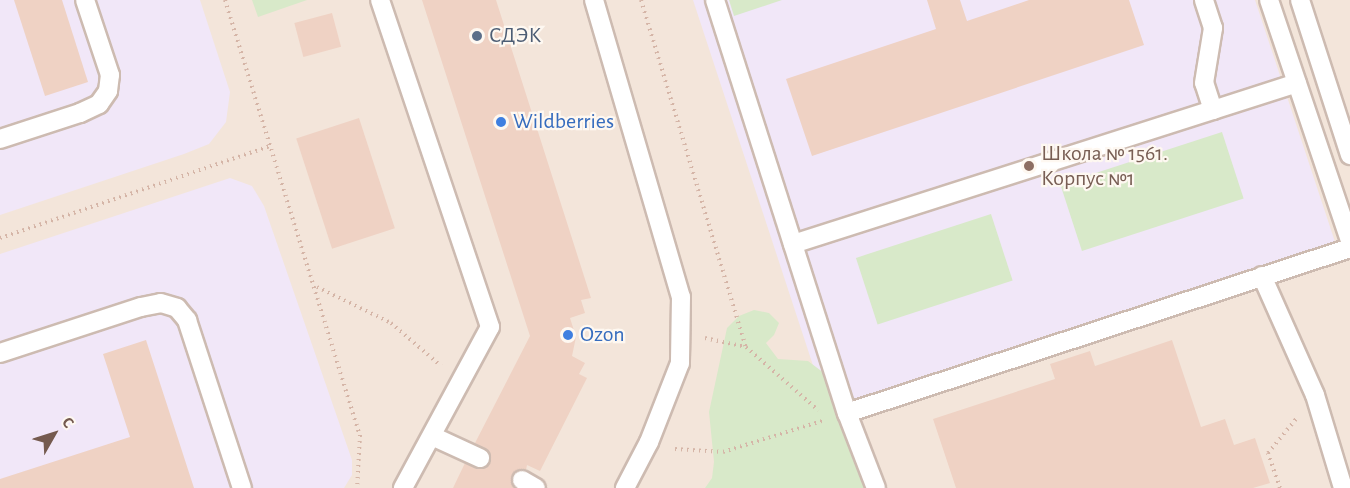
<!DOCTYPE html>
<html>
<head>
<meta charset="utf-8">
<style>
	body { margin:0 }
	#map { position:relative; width:1350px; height:488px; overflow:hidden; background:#fbf4eb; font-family:"Alegreya Sans",sans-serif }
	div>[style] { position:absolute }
	.residential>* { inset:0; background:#f3e5da; transform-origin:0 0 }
	.education>* { inset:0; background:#f1e7f8 }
	.green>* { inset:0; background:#d8e9c9; transform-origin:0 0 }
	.building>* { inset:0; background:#efd2c4; transform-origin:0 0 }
	.path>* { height:4px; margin-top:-2px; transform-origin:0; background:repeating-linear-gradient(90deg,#d5b5a7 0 1.5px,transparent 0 6px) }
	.roads { filter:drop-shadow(2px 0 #cdbbb1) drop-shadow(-2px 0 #cdbbb1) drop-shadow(0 2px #cdbbb1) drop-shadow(0 -2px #cdbbb1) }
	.service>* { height:18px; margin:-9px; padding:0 9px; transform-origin:9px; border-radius:9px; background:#fff }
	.dots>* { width:16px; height:16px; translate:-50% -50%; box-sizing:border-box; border:3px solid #fef8f1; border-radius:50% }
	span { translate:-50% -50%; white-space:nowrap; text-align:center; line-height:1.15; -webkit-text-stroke:4.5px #fef8f1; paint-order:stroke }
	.service-label { font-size:22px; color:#4e5e75 }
	.left { translate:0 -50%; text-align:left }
	.shop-label { font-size:22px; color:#366cbe }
	.education-label { font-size:22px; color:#785e54 }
	.north { position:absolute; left:24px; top:404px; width:60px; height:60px; -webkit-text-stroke:4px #fef8f1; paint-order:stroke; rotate:51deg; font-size:16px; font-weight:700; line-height:24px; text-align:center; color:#755a4f }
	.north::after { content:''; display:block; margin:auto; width:21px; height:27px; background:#755a4f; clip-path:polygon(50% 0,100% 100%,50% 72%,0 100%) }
</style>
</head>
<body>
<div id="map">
	<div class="residential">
		<div style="left:0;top:0;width:1350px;height:488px"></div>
	</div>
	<div class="education">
		<div style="clip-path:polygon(0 0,200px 0,230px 92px,226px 122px,209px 144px,184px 154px,0 215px)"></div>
		<div style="clip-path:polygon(693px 0,1255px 0,1336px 245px,828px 411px)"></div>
		<div style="clip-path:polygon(230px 178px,252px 186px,264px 206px,352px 460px,352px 475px,344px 488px,0 488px,0 254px)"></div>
	</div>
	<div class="green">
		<div style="clip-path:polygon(252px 0,307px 0,258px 17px)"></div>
		<div style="clip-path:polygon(729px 0,782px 0,734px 16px)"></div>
		<div style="left:1222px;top:132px;width:70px;height:170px;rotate:72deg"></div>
		<div style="left:991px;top:214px;width:70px;height:142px;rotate:72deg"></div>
		<div style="clip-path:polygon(754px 310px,769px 313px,779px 323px,774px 335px,766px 343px,778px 359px,808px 361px,824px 373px,835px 412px,860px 459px,867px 488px,705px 488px,712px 478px,714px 462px,709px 412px,727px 328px,739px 316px)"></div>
	</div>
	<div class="building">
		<div style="clip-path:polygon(14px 0,62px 0,88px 82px,45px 96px)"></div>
		<div style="clip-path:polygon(422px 0,496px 0,591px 298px,581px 300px,585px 313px,570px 318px,576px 337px,572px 356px,585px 363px,579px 374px,587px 378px,540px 471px,527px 465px,526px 470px,516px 471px,511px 479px,515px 488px,453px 488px,465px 463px,480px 469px,490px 463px,489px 451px,475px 443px,530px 336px)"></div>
		<div style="clip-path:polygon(927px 0,960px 0,967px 21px,1029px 0,1129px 0,1144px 45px,812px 156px,786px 79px,936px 29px)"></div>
		<div style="left:332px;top:13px;width:35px;height:39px;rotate:75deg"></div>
		<div style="left:359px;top:118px;width:116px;height:66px;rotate:72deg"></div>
		<div style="clip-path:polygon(146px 340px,194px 488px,0 488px,0 479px,130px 437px,103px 354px)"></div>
		<div style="clip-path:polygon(1172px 340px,1201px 427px,1225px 419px,1234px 445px,1255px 438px,1270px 483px,1253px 488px,956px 488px,933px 419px,1055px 379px,1050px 364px,1090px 351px,1095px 366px)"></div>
	</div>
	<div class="path">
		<div style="left:225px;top:0;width:455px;rotate:72.8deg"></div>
		<div style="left:360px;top:435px;width:53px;rotate:93.2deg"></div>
		<div style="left:641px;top:0;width:363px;rotate:73.2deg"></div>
		<div style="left:746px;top:347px;width:96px;rotate:41.2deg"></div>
		<div style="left:0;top:238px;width:285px;rotate:-18.8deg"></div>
		<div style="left:317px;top:287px;width:82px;rotate:25.9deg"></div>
		<div style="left:391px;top:323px;width:66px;rotate:40.7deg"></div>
		<div style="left:705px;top:338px;width:42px;rotate:12.4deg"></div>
		<div style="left:675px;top:449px;width:48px;rotate:3.6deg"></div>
		<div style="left:723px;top:452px;width:104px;rotate:-17.4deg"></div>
		<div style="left:1280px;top:488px;width:37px;rotate:-109deg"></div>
		<div style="left:1268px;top:453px;width:44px;rotate:-50.5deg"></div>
	</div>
	<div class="roads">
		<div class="service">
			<div style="left:380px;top:0;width:345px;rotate:71.4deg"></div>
			<div style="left:490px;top:327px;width:183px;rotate:118.4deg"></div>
			<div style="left:594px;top:0;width:309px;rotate:73.7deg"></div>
			<div style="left:681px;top:297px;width:66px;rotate:90.9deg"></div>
			<div style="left:680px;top:363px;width:85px;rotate:111.4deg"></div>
			<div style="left:649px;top:442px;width:52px;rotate:117.6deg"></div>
			<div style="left:715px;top:0;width:434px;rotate:72.3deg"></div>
			<div style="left:1269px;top:0;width:254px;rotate:71.4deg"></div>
			<div style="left:1300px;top:0;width:163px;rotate:72.1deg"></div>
			<div style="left:1213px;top:110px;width:88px;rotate:-17.8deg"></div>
			<div style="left:0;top:139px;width:84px;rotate:-18deg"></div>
			<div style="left:80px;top:113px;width:21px;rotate:-25deg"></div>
			<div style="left:99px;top:104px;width:16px;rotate:-55deg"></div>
			<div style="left:108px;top:91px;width:16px;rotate:-83deg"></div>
			<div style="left:110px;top:75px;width:79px;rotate:-108.4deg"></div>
			<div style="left:793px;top:244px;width:441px;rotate:-17.7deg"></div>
			<div style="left:1213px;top:110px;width:28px;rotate:-108deg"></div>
			<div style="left:1204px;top:83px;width:56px;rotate:-80.7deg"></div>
			<div style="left:1213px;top:28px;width:29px;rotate:-108deg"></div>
			<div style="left:1262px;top:276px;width:130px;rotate:66deg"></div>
			<div style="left:1315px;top:395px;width:97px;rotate:73.2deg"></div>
			<div style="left:0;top:353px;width:148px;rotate:-18.1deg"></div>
			<div style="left:141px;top:307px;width:20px;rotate:-11deg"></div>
			<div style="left:161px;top:303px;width:17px;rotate:17deg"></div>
			<div style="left:177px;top:308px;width:16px;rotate:50deg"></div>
			<div style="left:187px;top:320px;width:177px;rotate:71.9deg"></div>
			<div style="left:432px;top:436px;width:53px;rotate:24.6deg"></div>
			<div style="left:522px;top:480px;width:16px;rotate:30deg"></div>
			<div style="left:876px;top:488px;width:80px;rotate:-111.1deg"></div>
			<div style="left:847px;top:413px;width:529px;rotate:-18.16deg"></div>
		</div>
	</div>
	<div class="dots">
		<div style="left:477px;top:36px;background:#5c6f8a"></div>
		<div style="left:501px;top:122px;background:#3f7fe0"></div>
		<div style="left:1029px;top:166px;background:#8d6e63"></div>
		<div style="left:568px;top:335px;background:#3f7fe0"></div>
	</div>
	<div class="service-label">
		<span class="left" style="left:489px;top:36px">СДЭК</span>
	</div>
	<div class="shop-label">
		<span class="left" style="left:513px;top:122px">Wildberries</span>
		<span class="left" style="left:580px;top:335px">Ozon</span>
	</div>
	<div class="education-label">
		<span class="left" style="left:1041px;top:166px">Школа № 1561.<br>Корпус №1</span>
	</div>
	<div class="north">С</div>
</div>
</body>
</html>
